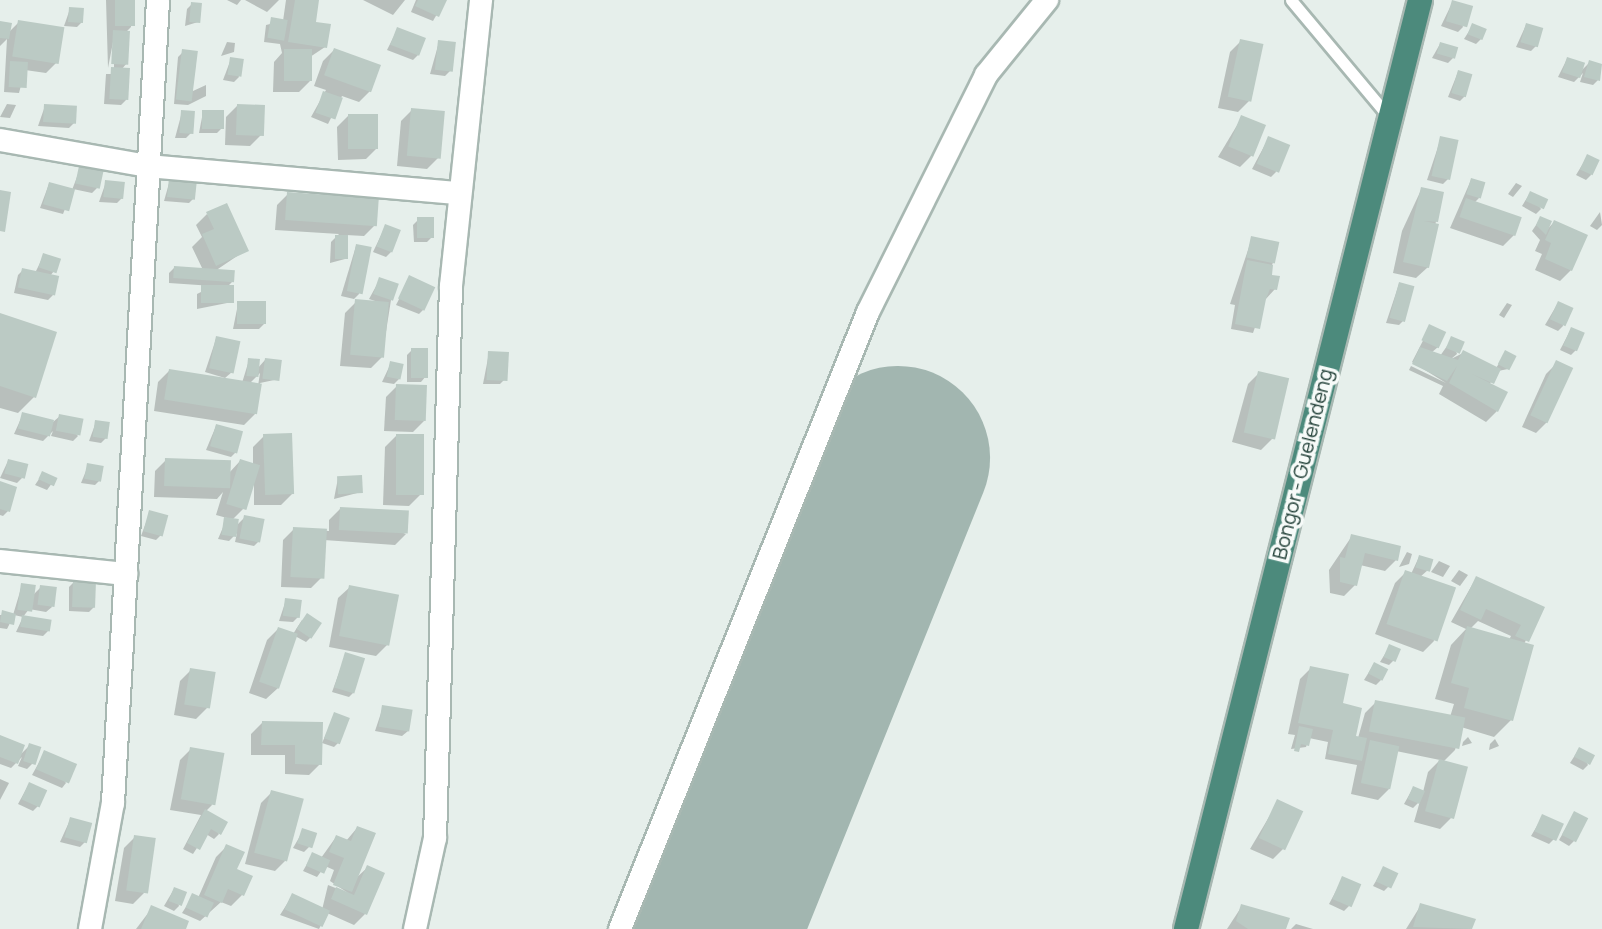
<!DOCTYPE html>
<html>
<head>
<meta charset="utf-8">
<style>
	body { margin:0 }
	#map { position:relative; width:1602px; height:929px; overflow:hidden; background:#e6efeb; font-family:Manrope,sans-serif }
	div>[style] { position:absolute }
	.shadow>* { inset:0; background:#0003 }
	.runway>* { height:184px; margin:-92px; padding:0 92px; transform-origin:92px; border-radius:92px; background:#a2b6b0 }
	.building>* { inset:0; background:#bbcac4; transform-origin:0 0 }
	.roads { filter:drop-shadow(2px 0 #a8b8b2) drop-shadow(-2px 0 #a8b8b2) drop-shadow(0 2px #a8b8b2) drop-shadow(0 -2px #a8b8b2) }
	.service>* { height:11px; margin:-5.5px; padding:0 5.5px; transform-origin:5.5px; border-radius:5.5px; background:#fff }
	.minor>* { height:22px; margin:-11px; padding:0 11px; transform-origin:11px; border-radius:11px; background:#fff }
	.trunk>* { height:24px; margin:-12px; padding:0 12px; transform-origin:12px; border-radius:12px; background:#4c8a7c }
	span { translate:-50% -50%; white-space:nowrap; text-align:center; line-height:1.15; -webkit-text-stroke:7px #f7fbf9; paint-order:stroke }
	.street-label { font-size:20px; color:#24423a }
</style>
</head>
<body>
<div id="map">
	<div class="shadow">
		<div style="clip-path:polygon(106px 0,133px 0,131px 27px,125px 33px,127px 63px,121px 70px,126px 100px,121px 105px,104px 104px,106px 74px,114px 74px,114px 37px,108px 68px)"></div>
		<div style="clip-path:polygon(227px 0,241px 0,237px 5px)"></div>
		<div style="clip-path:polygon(245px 0,279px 0,267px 12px)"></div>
		<div style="clip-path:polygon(286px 0,317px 0,314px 24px,325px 47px,310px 57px,310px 81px,299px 92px,273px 92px,274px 62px,282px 53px,280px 44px,264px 42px,266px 25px,283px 21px)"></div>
		<div style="clip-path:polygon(363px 0,405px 0,393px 15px)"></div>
		<div style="clip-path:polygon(416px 0,445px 0,433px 21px,411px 12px)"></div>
		<div style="clip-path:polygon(1453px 1px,1463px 27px,1458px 32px,1441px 26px)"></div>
		<div style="clip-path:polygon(192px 4px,198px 22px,185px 26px,187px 9px)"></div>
		<div style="clip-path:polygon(70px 9px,82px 22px,77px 27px,64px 26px)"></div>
		<div style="clip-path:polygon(19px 22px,57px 62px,46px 73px,25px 70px,19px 93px,4px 92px,7px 39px,0 46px,0 23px,8px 33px)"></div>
		<div style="clip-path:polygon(1473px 25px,1481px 39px,1476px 44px,1464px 39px)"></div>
		<div style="clip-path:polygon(1526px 25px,1536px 46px,1531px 51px,1516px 47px)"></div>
		<div style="clip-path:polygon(397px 30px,418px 55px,413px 60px,387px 50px)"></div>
		<div style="clip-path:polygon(1241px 41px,1249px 101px,1238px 112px,1218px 108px,1230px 52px)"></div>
		<div style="clip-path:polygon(227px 42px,235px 43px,234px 52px,221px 56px)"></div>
		<div style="clip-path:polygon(439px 42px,450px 71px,445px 76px,430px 74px)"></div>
		<div style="clip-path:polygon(1440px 44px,1453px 58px,1448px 63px,1432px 58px)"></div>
		<div style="clip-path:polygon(334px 50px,370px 91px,359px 102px,342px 96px,328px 124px,311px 117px,326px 90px,314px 86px,323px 61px)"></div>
		<div style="clip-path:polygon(183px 52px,193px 91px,206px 85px,206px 96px,188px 105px,174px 104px,178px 57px)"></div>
		<div style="clip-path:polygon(231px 59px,239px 77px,234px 82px,223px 80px)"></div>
		<div style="clip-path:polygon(1567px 59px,1580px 72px,1589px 63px,1598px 80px,1593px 85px,1580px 82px,1583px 73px,1574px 82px,1558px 77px)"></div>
		<div style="clip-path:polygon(1458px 72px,1465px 96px,1460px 101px,1448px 97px)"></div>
		<div style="clip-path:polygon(7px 104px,16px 105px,10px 118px,0 117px)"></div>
		<div style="clip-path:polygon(45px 106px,74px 123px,69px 128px,38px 126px)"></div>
		<div style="clip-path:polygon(237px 106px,261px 135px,250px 146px,225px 145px,226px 117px)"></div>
		<div style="clip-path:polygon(412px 110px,438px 158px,427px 169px,397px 166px,401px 121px)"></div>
		<div style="clip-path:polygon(182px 112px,191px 133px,186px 138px,175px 138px)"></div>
		<div style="clip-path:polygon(203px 112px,222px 128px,217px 133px,199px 133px)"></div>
		<div style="clip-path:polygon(348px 116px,377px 148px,366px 159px,338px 160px,337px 127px)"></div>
		<div style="clip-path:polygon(1242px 117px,1251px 156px,1240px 167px,1218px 157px)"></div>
		<div style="clip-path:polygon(1441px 138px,1448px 179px,1443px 184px,1427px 180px)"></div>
		<div style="clip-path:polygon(1268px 139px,1276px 172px,1271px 177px,1252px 169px)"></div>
		<div style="clip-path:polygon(1587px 157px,1591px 175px,1586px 180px,1576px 175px)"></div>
		<div style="clip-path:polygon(80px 169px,97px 188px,92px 193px,73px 189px,63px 214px,40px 208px,49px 184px,72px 190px)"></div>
		<div style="clip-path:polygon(170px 180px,194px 198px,189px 203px,164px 201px)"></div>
		<div style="clip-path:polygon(1471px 180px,1479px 198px,1474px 203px,1514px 235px,1503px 246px,1450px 228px)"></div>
		<div style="clip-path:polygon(106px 182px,122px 198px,117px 203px,99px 202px)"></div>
		<div style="clip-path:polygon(1516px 183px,1522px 186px,1513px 197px,1508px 194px)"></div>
		<div style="clip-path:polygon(1421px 190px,1436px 221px,1428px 267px,1416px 278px,1393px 273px,1402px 231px)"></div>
		<div style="clip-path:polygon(1530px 193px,1541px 209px,1536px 214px,1522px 206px)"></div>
		<div style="clip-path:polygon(288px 194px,375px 225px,364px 236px,346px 235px,345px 259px,330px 263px,331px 242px,339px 234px,275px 230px,277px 205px)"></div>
		<div style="clip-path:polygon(1600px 212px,1602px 225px,1597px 230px,1590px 226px)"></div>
		<div style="clip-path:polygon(207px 214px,246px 250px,215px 271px,232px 282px,226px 288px,232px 302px,197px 309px,197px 294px,213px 286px,169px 283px,169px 273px,174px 268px,203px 270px,192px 247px,202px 237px,196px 225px)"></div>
		<div style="clip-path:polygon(1540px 219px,1546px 231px,1554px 222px,1571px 270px,1560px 281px,1535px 270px,1542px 254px,1535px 251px,1540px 240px,1532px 231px)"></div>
		<div style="clip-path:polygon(418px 220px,432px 237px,427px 242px,414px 242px,413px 225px)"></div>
		<div style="clip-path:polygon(385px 227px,391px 252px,386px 257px,373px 252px)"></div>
		<div style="clip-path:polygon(1252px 238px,1273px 262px,1269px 276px,1275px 289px,1264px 301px,1253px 333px,1231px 329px,1235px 305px,1230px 304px)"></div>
		<div style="clip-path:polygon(356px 246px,359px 294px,354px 299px,341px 296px)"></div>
		<div style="clip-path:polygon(44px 255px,54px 271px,50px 276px,53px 295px,48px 300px,14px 293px,18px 275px,23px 270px,35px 273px)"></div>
		<div style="clip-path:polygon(410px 278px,424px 309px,419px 314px,396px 305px)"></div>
		<div style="clip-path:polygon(380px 279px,391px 300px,382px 357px,371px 368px,340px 366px,345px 313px,356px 302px,378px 302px,369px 299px)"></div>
		<div style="clip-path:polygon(1399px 284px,1404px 320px,1399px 325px,1386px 323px)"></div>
		<div style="clip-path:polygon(1507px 303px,1512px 305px,1504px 318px,1499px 315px)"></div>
		<div style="clip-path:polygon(1558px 303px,1563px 326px,1558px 331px,1545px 325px)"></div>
		<div style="clip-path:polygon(238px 304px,264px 324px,259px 329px,233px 329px)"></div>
		<div style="clip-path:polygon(0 315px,34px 397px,18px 413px,0 408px)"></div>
		<div style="clip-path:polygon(1430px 327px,1438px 347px,1431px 353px,1440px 356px,1452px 339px,1457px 354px,1451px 359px,1463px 353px,1496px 368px,1506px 353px,1508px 369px,1498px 371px,1489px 385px,1497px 411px,1486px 422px,1439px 394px,1443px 386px,1409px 370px,1411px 366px,1446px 383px,1412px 362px)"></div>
		<div style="clip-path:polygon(1571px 329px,1576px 350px,1571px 355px,1560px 350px)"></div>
		<div style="clip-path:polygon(216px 339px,232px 372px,225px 378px,205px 372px)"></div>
		<div style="clip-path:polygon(412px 350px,426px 376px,421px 382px,407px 382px,407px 355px)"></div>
		<div style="clip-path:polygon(489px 353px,505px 379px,500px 384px,483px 384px)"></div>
		<div style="clip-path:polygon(evenodd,249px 360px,257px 369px,265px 360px,279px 379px,260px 383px,255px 414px,244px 425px,154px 411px,158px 382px,169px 371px,242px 383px,249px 360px,260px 373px,258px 386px,249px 384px,260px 373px)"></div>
		<div style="clip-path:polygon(391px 363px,399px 379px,394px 384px,382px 382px)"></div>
		<div style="clip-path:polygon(1557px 363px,1547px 422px,1536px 433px,1522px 427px,1546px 374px)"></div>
		<div style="clip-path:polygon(1259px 373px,1272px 439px,1261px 450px,1232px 442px,1248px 384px)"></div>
		<div style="clip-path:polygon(397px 386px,424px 421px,413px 432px,384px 431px,386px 397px)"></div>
		<div style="clip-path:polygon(23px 414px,53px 422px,60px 416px,78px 436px,73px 441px,51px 436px,53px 431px,43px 441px,14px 434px)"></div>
		<div style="clip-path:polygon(96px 422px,106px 438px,101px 443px,89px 441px)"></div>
		<div style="clip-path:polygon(216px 426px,236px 452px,231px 457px,206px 450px)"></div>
		<div style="clip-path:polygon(264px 436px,292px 494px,281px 505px,254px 505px,254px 480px,244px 508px,232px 520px,236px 526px,245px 517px,259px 541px,254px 546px,235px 542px,237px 533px,229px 541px,218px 539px,227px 518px,216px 515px,223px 492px,217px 499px,154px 497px,155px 471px,166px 460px,229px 473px,240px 461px,253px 465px,253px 447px)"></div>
		<div style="clip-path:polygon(396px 436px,420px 495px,409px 506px,383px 505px,385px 447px)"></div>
		<div style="clip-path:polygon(8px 461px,22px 478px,17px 483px,0 478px)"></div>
		<div style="clip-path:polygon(88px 466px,100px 480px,95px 485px,81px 483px)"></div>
		<div style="clip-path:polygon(43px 473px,55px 479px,47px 490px,35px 485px)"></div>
		<div style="clip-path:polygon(338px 478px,361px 492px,334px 499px)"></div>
		<div style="clip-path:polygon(0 483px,8px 511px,3px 516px,0 515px)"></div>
		<div style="clip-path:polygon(340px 509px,406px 534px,395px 545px,324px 540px,322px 577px,311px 588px,281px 587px,283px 540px,294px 529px,329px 531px,329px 520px)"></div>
		<div style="clip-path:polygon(150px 512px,161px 535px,156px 540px,141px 536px)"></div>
		<div style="clip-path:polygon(1352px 536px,1396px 560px,1385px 571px,1360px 565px,1355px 585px,1344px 596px,1330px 593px,1329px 570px)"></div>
		<div style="clip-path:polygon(1407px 552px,1412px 554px,1409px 564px,1399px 567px)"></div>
		<div style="clip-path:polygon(1419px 557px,1428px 570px,1420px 577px,1434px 641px,1423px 652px,1375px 634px,1395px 583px,1406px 572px,1411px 574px)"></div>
		<div style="clip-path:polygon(1439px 561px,1450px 566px,1443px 577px,1431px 572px)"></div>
		<div style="clip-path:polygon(1459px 570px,1468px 575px,1460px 586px,1451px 581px)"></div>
		<div style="clip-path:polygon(evenodd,1476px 578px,1542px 608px,1524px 644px,1511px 720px,1494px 737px,1461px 727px,1455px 750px,1443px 762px,1451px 818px,1440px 829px,1414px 822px,1420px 801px,1413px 808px,1404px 804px,1413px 788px,1423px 792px,1428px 772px,1440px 760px,1396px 751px,1389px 789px,1378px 800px,1351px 794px,1357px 765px,1325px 759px,1328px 742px,1309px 738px,1306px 747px,1291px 749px,1295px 735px,1288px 734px,1300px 679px,1311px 668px,1340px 705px,1352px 737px,1358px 738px,1365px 713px,1376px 702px,1450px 717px,1454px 704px,1435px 699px,1451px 645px,1466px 629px,1451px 622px,1476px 578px,1478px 621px,1511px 636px,1509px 640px,1470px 629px,1478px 621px)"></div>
		<div style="clip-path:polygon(74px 582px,94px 607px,89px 612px,69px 611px,69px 587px)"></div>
		<div style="clip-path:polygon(22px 585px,32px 596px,41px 587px,52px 607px,46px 612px,29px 609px,23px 617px,48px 631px,43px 636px,16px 632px,23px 617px,14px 615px,7px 629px,0 628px,0 615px,13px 615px)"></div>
		<div style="clip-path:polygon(350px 587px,387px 645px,376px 656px,329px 647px,338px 598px)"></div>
		<div style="clip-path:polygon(286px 600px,298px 617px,293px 622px,279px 621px)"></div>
		<div style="clip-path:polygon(302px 620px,311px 637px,306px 642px,295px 636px,278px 688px,266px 699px,249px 693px,267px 640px,278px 629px,293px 634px)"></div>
		<div style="clip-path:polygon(1390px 646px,1394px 660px,1389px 665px,1380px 662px)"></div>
		<div style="clip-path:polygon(346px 654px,354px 692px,349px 697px,332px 692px)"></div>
		<div style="clip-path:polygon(1374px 664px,1381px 680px,1376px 685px,1364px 680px)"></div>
		<div style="clip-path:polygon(191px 670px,207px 708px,196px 719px,174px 715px,180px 681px)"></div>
		<div style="clip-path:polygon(383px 707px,408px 731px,402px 736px,375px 731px)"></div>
		<div style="clip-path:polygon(335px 715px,339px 742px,334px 747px,322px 743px)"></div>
		<div style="clip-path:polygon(262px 723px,321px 724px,320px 764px,309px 775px,285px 774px,285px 755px,251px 755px,251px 734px)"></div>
		<div style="clip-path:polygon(0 737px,19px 756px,30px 745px,32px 764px,27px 769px,18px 766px,22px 757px,11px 768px,0 764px)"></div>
		<div style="clip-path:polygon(1468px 737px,1472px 743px,1462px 746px,1463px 742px)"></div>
		<div style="clip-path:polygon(1495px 739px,1499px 746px,1489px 750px,1490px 744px)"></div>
		<div style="clip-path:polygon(191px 749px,212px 805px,205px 812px,219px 834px,214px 839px,206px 834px,193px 854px,183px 849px,201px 815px,170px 810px,180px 760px)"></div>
		<div style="clip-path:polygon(1579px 749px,1588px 765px,1583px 770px,1570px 763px)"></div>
		<div style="clip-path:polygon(45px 752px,66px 783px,62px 788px,32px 775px)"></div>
		<div style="clip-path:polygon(0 779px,9px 783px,0 800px)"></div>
		<div style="clip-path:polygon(29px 784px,38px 806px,33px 811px,18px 804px)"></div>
		<div style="clip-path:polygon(272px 792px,286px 860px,275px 871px,245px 864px,261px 803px)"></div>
		<div style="clip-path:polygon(1278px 802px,1284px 848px,1273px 859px,1250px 849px)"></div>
		<div style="clip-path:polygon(1574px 814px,1574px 841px,1569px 846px,1559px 840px)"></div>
		<div style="clip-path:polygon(1543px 816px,1554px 839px,1549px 844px,1531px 836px)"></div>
		<div style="clip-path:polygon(70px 820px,85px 842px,80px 847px,60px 842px)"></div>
		<div style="clip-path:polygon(357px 828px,355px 879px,368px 867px,365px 914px,354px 925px,327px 913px,319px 929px,280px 915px,292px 896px,322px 910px,328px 885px,348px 893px,330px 881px,334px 870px,325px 866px,317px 877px,303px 871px,312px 855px,321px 858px,336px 837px,346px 841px)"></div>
		<div style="clip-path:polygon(303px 831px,309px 847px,304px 852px,293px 848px)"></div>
		<div style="clip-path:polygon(135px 837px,144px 893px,133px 904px,115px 901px,124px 848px)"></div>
		<div style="clip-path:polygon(227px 846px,235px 870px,250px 877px,242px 895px,231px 906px,221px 902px,200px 921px,182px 913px,193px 896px,198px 898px,216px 857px)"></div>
		<div style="clip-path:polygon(1383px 869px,1389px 886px,1384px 891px,1373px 886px)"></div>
		<div style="clip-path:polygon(1343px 878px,1349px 906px,1344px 911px,1329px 904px)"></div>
		<div style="clip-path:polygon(174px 889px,179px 906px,174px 911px,164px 906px)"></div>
		<div style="clip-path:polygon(1421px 905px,1473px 920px,1470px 929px,1406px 929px)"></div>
		<div style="clip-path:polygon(1242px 906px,1284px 929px,1227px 929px)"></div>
		<div style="clip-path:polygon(152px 908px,184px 929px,136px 929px)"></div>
		<div style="clip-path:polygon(1296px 924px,1313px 929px,1291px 929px)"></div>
	</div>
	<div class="runway">
		<div style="left:708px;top:929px;width:508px;rotate:-68.03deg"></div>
	</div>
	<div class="building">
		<div style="left:115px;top:0;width:20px;height:26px"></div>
		<div style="clip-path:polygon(295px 0,319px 0,316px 22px,331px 24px,327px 48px,288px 42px)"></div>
		<div style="clip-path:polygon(418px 0,447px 0,439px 17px,415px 6px)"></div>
		<div style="left:1452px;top:0;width:22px;height:22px;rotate:16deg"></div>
		<div style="left:191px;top:2px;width:11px;height:20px;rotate:5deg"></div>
		<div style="left:69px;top:7px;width:15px;height:15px;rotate:4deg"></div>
		<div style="left:271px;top:17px;width:17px;height:21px;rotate:10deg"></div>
		<div style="left:18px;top:20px;width:47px;height:37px;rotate:9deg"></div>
		<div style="clip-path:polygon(0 21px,12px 23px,9px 39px,0 38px)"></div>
		<div style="left:1472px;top:23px;width:16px;height:12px;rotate:22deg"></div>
		<div style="left:1526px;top:23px;width:18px;height:20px;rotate:16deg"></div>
		<div style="left:397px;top:27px;width:31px;height:19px;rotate:21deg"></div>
		<div style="left:113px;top:30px;width:17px;height:34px;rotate:3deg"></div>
		<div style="left:1240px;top:39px;width:24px;height:59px;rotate:12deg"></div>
		<div style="left:438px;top:40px;width:18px;height:30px;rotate:6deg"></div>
		<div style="left:1440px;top:42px;width:19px;height:12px;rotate:16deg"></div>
		<div style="left:334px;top:48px;width:50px;height:29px;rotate:20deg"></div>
		<div style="left:182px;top:49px;width:16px;height:51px;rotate:7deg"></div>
		<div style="left:284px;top:49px;width:28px;height:32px"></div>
		<div style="left:230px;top:57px;width:14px;height:18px;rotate:8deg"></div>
		<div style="left:1567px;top:57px;width:19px;height:16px;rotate:18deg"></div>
		<div style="clip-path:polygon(1589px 60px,1602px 64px,1600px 81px,1584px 77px)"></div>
		<div style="left:10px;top:61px;width:18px;height:26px;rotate:3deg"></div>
		<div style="left:111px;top:67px;width:19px;height:32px;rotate:3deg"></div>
		<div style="left:1458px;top:70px;width:15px;height:24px;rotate:16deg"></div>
		<div style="left:323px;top:91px;width:21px;height:23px;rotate:19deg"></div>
		<div style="left:44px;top:104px;width:33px;height:18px;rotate:3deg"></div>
		<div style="left:237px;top:104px;width:28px;height:31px;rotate:2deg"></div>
		<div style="left:411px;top:108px;width:34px;height:48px;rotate:5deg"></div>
		<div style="left:181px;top:110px;width:14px;height:23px;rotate:4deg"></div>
		<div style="left:202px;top:110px;width:22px;height:19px"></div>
		<div style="left:348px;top:114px;width:30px;height:35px"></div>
		<div style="left:1241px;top:115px;width:27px;height:34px;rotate:22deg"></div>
		<div style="left:1268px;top:136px;width:24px;height:30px;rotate:22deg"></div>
		<div style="left:1440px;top:136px;width:19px;height:41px;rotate:12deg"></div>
		<div style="left:1587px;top:154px;width:14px;height:17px;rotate:25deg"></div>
		<div style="left:79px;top:166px;width:25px;height:18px;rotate:12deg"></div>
		<div style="left:169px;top:178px;width:28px;height:19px;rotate:6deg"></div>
		<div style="left:1471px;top:178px;width:15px;height:17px;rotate:16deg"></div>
		<div style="left:105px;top:180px;width:20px;height:17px;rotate:6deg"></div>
		<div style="left:49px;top:182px;width:27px;height:23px;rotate:15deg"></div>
		<div style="clip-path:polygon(1421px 187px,1444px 192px,1438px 222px,1424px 221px,1439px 224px,1429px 268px,1403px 262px)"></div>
		<div style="clip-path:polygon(0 190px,11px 192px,5px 232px,0 231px)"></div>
		<div style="left:1530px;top:191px;width:20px;height:11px;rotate:24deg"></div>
		<div style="left:287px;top:192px;width:92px;height:28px;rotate:4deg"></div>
		<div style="left:1466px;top:198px;width:59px;height:20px;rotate:19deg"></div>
		<div style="clip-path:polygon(227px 203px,249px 251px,216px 266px,202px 234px,214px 229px,206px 212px)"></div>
		<div style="clip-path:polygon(1540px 216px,1552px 221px,1546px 235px,1536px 225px)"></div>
		<div style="left:434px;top:217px;width:21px;height:17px;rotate:90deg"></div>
		<div style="clip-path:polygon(1554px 220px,1588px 235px,1572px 271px,1545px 259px,1551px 243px,1545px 240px)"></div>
		<div style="left:385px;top:224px;width:17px;height:24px;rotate:21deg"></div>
		<div style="left:335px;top:235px;width:13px;height:24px"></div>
		<div style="left:1251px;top:236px;width:29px;height:22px;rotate:12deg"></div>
		<div style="left:356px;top:244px;width:16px;height:48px;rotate:11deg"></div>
		<div style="left:43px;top:253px;width:19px;height:15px;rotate:18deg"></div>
		<div style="clip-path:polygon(1247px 260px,1273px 265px,1272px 275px,1280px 276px,1277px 290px,1270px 289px,1266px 299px,1260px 329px,1235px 324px)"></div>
		<div style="left:174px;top:266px;width:61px;height:12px;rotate:4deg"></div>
		<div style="left:22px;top:268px;width:38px;height:20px;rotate:12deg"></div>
		<div style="left:409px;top:275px;width:29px;height:26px;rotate:25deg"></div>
		<div style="left:379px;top:277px;width:21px;height:18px;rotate:19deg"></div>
		<div style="left:1399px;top:282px;width:16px;height:37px;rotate:15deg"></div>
		<div style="left:234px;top:285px;width:18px;height:33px;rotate:90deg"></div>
		<div style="left:355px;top:299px;width:34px;height:56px;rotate:5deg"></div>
		<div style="left:266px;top:301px;width:23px;height:29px;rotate:90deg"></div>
		<div style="left:1558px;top:301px;width:17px;height:20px;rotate:24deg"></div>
		<div style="clip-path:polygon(0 313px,57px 332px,36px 398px,0 386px)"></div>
		<div style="left:1429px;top:324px;width:19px;height:18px;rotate:25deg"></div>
		<div style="left:1571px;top:327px;width:15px;height:20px;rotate:23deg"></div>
		<div style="left:216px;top:336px;width:25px;height:33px;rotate:12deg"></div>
		<div style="left:1451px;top:336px;width:15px;height:13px;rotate:23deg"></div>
		<div style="clip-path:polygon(1420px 347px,1458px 360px,1463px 350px,1501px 369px,1494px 384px,1472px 374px,1508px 392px,1498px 412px,1449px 383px,1457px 366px,1447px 381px,1412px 364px)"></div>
		<div style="left:411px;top:348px;width:17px;height:30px"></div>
		<div style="left:1505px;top:350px;width:13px;height:16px;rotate:27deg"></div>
		<div style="left:488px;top:351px;width:21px;height:29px;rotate:3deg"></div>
		<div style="left:248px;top:358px;width:12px;height:18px;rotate:5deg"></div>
		<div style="left:265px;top:358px;width:17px;height:21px;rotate:7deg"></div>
		<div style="left:1556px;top:360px;width:19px;height:61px;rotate:25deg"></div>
		<div style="left:390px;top:361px;width:14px;height:16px;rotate:12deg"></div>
		<div style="left:169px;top:369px;width:94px;height:31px;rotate:9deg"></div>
		<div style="left:1258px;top:371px;width:32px;height:63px;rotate:13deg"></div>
		<div style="left:396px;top:384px;width:31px;height:36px;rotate:2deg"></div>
		<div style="left:22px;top:412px;width:33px;height:17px;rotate:14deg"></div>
		<div style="left:59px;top:414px;width:25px;height:17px;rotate:11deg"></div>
		<div style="left:95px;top:420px;width:15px;height:17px;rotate:8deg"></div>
		<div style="left:216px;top:424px;width:28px;height:23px;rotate:15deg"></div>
		<div style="left:292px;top:433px;width:61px;height:29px;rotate:88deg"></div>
		<div style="left:396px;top:434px;width:28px;height:61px"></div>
		<div style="left:165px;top:458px;width:66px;height:28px;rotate:2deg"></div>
		<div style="left:8px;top:459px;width:21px;height:15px;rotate:14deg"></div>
		<div style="left:240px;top:459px;width:21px;height:47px;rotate:17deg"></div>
		<div style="left:87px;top:463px;width:17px;height:16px;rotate:10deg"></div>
		<div style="left:42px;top:471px;width:17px;height:9px;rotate:24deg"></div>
		<div style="left:362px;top:475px;width:18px;height:25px;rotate:87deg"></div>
		<div style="clip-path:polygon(0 481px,17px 487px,10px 512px,0 509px)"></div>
		<div style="left:340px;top:507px;width:69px;height:23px;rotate:3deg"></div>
		<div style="left:149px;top:510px;width:20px;height:22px;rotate:15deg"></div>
		<div style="left:244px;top:515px;width:21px;height:24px;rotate:11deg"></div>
		<div style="left:224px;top:517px;width:15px;height:18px;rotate:8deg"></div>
		<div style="left:293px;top:527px;width:34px;height:50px;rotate:3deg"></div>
		<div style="clip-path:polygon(1351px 534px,1401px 546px,1398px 561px,1365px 553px,1357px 586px,1340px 582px,1340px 557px,1345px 558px)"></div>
		<div style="left:1419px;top:555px;width:15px;height:13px;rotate:16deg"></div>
		<div style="left:1405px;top:570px;width:54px;height:57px;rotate:19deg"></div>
		<div style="clip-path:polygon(1476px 576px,1545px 607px,1529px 642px,1515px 636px,1521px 625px,1486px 609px,1481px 620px,1460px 610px)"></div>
		<div style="left:73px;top:580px;width:23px;height:27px;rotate:2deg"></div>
		<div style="left:21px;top:583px;width:15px;height:27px;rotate:8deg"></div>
		<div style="left:40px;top:585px;width:17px;height:20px;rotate:7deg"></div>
		<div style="left:349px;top:585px;width:51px;height:52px;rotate:11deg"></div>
		<div style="left:285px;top:598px;width:17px;height:18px;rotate:7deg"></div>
		<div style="clip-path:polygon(2px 610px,16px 614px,14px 625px,0 622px)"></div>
		<div style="left:307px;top:613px;width:18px;height:19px;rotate:34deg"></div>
		<div style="left:22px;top:615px;width:30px;height:12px;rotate:9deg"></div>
		<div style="clip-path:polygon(1467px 626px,1534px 645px,1513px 721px,1464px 708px,1469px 688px,1451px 683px)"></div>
		<div style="left:278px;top:627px;width:21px;height:58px;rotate:19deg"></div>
		<div style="left:1389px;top:644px;width:13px;height:14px;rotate:23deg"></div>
		<div style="left:345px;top:652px;width:21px;height:37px;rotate:17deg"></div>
		<div style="left:1374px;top:662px;width:16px;height:13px;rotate:27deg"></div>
		<div style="clip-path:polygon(1310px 666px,1349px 674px,1343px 703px,1362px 708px,1356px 736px,1367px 738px,1362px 761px,1328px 754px,1333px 730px,1298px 723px)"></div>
		<div style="left:190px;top:668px;width:26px;height:37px;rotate:9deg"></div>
		<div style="left:1375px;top:700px;width:92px;height:32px;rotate:11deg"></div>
		<div style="left:382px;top:705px;width:31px;height:22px;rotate:9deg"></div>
		<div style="left:334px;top:712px;width:17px;height:28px;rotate:21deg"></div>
		<div style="clip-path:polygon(262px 721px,323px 722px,322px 765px,295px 764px,295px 745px,261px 745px)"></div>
		<div style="clip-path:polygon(1299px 726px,1313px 729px,1309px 746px,1301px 744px,1299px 752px,1294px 751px)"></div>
		<div style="clip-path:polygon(0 735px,25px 745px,18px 764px,0 757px)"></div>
		<div style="left:1370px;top:740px;width:30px;height:44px;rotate:12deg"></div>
		<div style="left:29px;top:743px;width:13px;height:19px;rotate:18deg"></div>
		<div style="left:190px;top:747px;width:35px;height:53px;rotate:10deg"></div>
		<div style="left:1579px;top:747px;width:18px;height:11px;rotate:27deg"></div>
		<div style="left:44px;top:750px;width:36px;height:21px;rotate:23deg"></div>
		<div style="left:1439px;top:759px;width:30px;height:54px;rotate:15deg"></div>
		<div style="left:29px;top:782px;width:20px;height:19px;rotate:24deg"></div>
		<div style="left:1413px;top:786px;width:13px;height:14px;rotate:23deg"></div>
		<div style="left:271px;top:790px;width:34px;height:65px;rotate:15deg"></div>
		<div style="left:1277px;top:799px;width:29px;height:43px;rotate:25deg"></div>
		<div style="clip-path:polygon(205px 809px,228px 822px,221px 835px,211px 829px,200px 850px,187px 843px)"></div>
		<div style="left:1574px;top:811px;width:16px;height:27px;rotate:27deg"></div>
		<div style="left:1542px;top:814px;width:24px;height:19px;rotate:24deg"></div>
		<div style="left:70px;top:817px;width:23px;height:21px;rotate:15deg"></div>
		<div style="clip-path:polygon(357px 826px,376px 833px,352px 892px,333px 885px,344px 858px,329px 852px,336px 835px,351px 841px)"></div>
		<div style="left:302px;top:828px;width:16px;height:16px;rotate:18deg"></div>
		<div style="left:134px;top:835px;width:22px;height:56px;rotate:8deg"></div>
		<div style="clip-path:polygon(226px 844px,245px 852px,237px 869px,253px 876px,244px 896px,228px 889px,222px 903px,204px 895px)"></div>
		<div style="left:312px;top:852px;width:20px;height:15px;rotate:24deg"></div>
		<div style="clip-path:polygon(367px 865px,385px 873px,367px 915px,331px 899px,336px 887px,354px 895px)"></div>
		<div style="left:1383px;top:866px;width:17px;height:17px;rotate:25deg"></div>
		<div style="left:1342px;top:876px;width:21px;height:25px;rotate:23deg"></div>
		<div style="left:174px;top:887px;width:14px;height:15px;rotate:21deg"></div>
		<div style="left:192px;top:893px;width:24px;height:16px;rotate:24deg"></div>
		<div style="left:292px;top:893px;width:42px;height:18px;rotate:25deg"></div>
		<div style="clip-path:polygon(1420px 903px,1476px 919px,1472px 929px,1413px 927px)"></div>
		<div style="clip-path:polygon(1241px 904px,1290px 918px,1286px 929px,1248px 929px,1236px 921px)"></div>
		<div style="clip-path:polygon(151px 905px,189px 921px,186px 929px,141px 929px)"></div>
	</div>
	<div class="roads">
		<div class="service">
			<div style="left:1291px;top:0;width:151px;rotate:50.1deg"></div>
		</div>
		<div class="minor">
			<div style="left:0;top:140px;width:149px;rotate:10deg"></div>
			<div style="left:147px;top:166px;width:311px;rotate:5deg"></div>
			<div style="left:0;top:561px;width:127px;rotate:5.9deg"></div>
			<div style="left:90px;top:929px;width:128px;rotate:-79.7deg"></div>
			<div style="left:113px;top:803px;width:804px;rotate:-86.79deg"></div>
			<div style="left:415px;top:929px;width:93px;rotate:-77.6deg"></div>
			<div style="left:435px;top:838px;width:552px;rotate:-88.34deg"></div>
			<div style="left:451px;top:286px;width:288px;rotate:-84deg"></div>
			<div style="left:620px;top:929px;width:665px;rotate:-68.1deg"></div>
			<div style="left:868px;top:312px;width:265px;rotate:-63.5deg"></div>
			<div style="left:986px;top:75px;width:97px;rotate:-50.9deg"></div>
		</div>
		<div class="trunk">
			<div style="left:1186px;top:929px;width:958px;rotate:-75.86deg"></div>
		</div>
	</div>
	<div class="street-label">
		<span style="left:1302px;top:464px;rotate:-76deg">Bongor - Guelendeng</span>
	</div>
</div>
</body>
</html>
